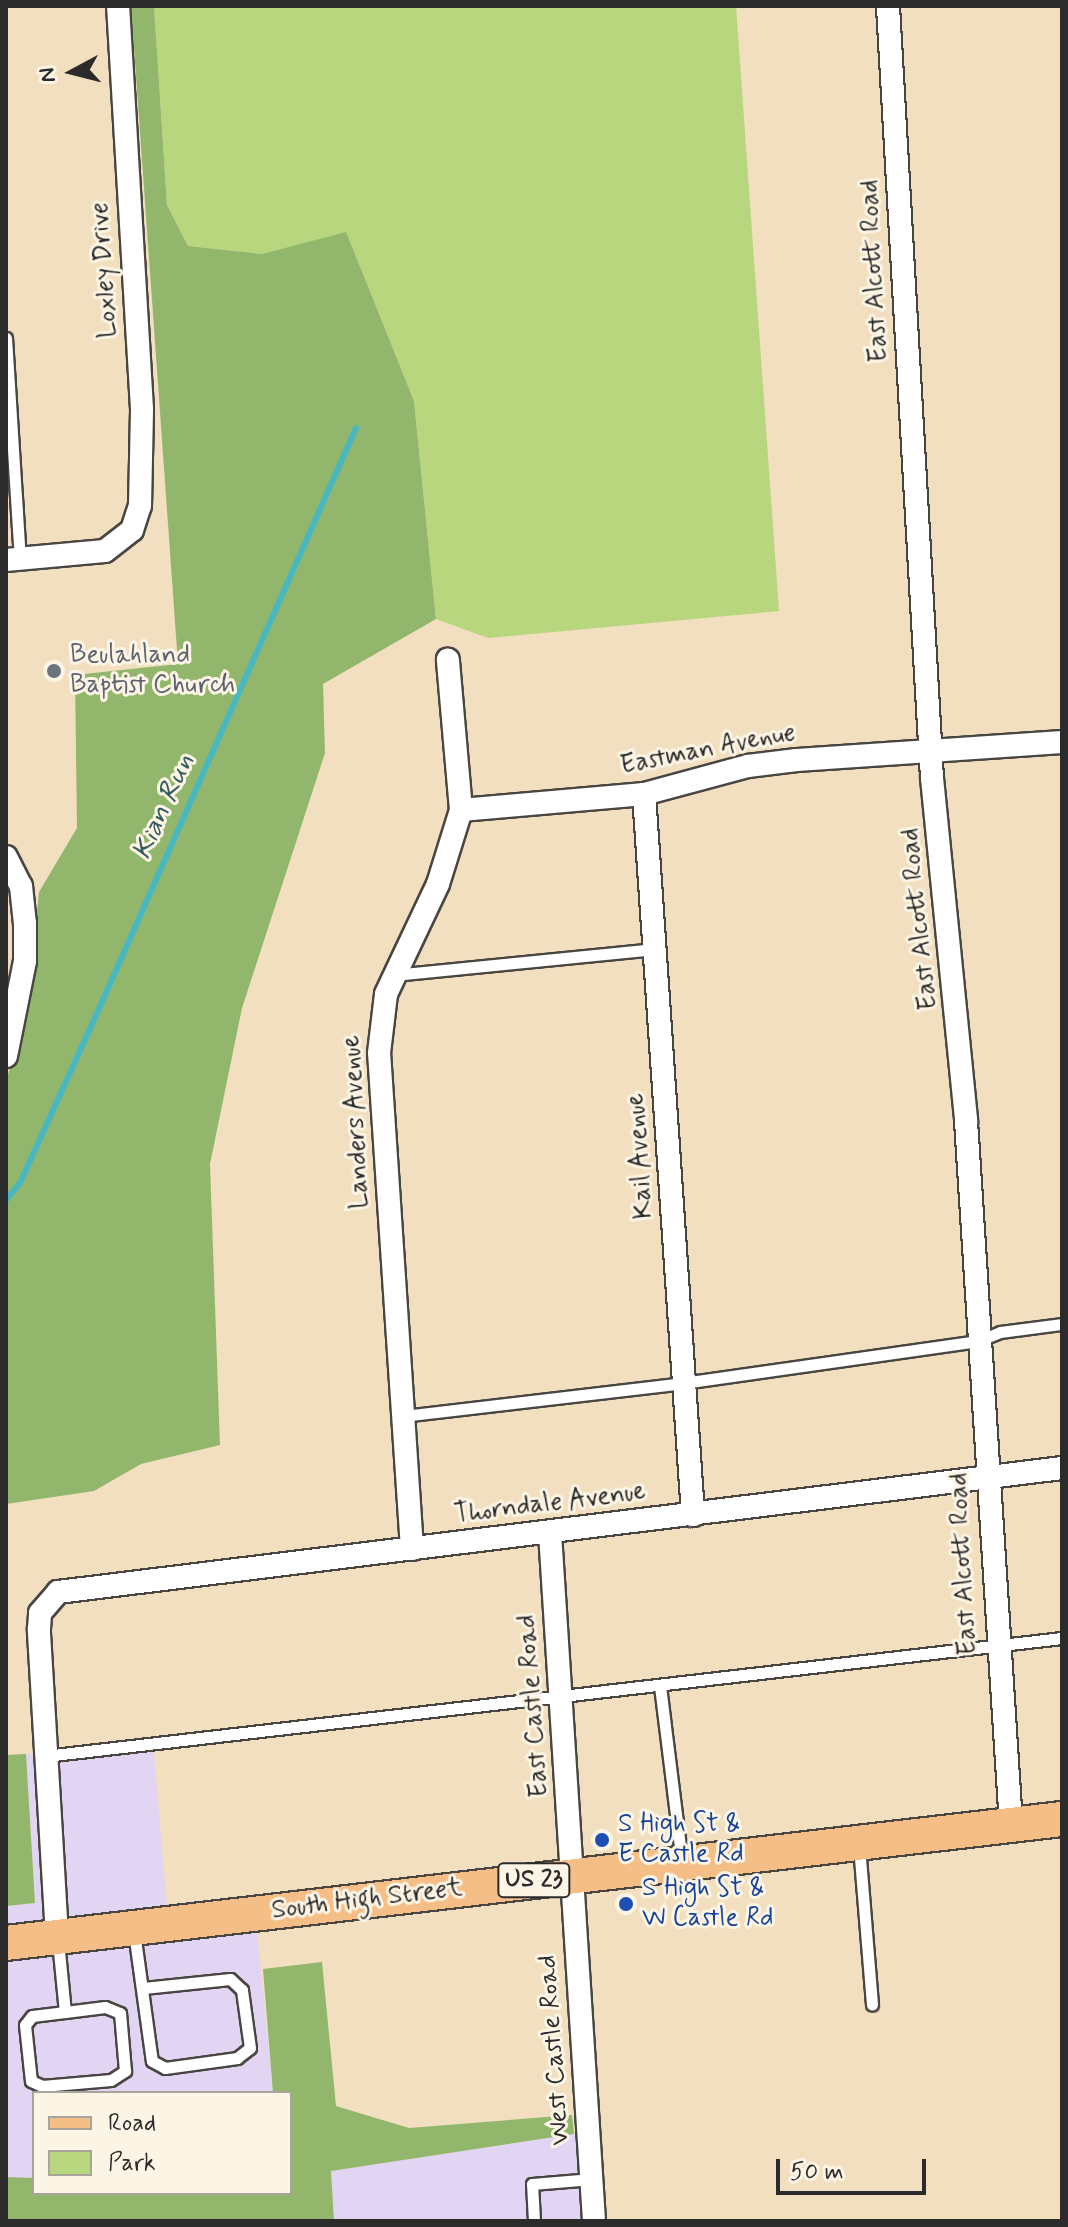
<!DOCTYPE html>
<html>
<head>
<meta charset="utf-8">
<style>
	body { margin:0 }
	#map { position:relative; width:1068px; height:2227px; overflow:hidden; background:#f2dfc0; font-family:Mynerve,sans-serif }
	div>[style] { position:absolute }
	.built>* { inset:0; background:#e2d4f3 }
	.green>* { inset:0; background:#b8d67d }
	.forest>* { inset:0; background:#92b76c }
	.stream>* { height:6px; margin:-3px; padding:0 3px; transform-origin:3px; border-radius:3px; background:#48b7bf }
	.roads { filter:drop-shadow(2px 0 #494641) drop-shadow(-2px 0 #494641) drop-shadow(0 2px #494641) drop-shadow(0 -2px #494641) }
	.service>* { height:11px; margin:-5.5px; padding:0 5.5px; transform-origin:5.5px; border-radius:5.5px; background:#fff }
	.minor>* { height:22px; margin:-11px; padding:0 11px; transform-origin:11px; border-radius:11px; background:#fff }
	.primary>* { height:34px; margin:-17px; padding:0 17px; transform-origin:17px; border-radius:17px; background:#f6be87 }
	.dots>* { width:22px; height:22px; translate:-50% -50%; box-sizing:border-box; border:4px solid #fcf5e5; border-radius:50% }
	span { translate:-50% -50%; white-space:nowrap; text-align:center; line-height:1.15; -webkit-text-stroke:6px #fcf5e5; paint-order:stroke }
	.shield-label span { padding:2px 6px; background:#fcf5e5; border:2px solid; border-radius:6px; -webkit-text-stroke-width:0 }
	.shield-label { font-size:24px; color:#2b2b2b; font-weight:700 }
	.street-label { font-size:26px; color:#2b2b2b }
	.worship-label { font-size:26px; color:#5b616d }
	.left { translate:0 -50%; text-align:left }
	.transit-label { font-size:26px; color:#164399 }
	.water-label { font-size:28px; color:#355c5f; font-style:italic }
	.frame { position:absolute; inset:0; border:8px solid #2b2b2b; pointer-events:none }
	.legend { position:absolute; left:32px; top:2091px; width:260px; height:104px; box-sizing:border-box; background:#fcf5e5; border:2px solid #a8a49b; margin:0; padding:10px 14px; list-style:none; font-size:24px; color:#2b2b2b }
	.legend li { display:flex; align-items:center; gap:16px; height:40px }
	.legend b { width:40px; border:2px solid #a8a49b }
	.north { position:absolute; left:32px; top:32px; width:80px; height:80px; -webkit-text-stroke:6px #fcf5e5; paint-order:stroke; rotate:263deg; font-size:22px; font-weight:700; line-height:32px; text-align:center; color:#2b2b2b }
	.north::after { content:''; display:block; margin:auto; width:28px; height:36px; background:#2b2b2b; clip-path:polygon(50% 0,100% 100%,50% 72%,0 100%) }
	.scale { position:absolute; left:776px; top:2159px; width:150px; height:36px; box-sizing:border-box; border:4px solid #2b2b2b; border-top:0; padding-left:10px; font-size:24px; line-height:28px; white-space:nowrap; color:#2b2b2b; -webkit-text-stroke:6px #fcf5e5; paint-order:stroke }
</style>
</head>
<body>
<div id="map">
	<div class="built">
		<div style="clip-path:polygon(153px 1741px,169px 1932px,256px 1923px,273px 2093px,34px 2093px,34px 2178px,6px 2177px,6px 1906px,35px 1903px,26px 1754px)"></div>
		<div style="clip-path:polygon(574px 2134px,598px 2134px,604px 2221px,334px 2221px,331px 2171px)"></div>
	</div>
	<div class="green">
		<div style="clip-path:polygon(154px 6px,736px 6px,779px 611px,488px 638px,436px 619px,414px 401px,346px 233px,262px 254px,188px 246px,167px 205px)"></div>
	</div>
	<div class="forest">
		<div style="clip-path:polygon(131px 6px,154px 6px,167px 205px,188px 246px,262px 254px,346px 232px,414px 401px,436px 619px,323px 684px,325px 753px,242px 1008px,210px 1164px,220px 1445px,141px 1464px,94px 1491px,6px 1504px,6px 1082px,28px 1004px,39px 892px,77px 828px,75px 675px,178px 664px)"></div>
		<div style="clip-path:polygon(26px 1754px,35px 1903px,6px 1906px,6px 1755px)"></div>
		<div style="clip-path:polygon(322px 1962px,336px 2106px,409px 2128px,572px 2115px,574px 2134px,331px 2171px,334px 2221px,6px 2221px,6px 2177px,34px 2178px,34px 2193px,290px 2193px,290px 2093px,273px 2093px,263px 1969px)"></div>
	</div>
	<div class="stream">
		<div style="left:6px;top:1200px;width:22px;rotate:-51deg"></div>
		<div style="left:20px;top:1183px;width:169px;rotate:-65.6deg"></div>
		<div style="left:90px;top:1029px;width:657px;rotate:-66.13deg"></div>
	</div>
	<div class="roads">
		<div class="service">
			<div style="left:6px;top:338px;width:221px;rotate:86.4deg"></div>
			<div style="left:394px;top:975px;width:262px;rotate:-5.7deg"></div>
			<div style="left:403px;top:1416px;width:282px;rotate:-6.7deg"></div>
			<div style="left:683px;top:1383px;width:298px;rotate:-8.1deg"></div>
			<div style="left:978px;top:1341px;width:24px;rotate:-22deg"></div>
			<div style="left:1000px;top:1332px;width:63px;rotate:-7.4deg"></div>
			<div style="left:660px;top:1686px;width:177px;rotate:82.9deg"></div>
			<div style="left:45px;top:1756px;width:1024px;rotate:-6.62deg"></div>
			<div style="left:859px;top:1846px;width:159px;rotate:85.3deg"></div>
			<div style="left:134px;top:1932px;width:130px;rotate:82.1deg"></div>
			<div style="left:152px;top:2061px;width:15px;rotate:28deg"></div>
			<div style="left:165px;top:2068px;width:73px;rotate:-7.9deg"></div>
			<div style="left:237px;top:2058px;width:16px;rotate:-38deg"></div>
			<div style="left:250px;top:2048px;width:59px;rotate:-97.9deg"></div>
			<div style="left:242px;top:1990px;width:16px;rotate:-137deg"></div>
			<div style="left:230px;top:1979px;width:87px;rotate:174.1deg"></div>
			<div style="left:58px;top:1941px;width:71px;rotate:84.4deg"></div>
			<div style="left:65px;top:2012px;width:33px;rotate:173deg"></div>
			<div style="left:32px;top:2016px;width:11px;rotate:128deg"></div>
			<div style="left:25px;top:2025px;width:56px;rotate:83.9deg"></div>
			<div style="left:31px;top:2081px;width:12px;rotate:24deg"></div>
			<div style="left:42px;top:2086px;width:69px;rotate:-5deg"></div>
			<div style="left:111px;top:2080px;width:17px;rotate:-33deg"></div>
			<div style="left:125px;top:2071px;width:58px;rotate:-94.9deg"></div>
			<div style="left:120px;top:2013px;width:16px;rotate:-158deg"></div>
			<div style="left:105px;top:2007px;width:40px;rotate:172.9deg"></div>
			<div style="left:534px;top:2221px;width:37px;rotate:-93deg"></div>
			<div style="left:532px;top:2184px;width:60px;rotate:-4.8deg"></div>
		</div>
		<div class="minor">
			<div style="left:888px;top:6px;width:773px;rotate:86.74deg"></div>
			<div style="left:932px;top:778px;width:345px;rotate:84.3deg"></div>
			<div style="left:966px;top:1121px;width:705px;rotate:86.34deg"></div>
			<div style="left:6px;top:560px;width:99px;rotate:-5.2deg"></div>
			<div style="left:105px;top:551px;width:34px;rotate:-38deg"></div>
			<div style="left:132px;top:530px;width:25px;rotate:-72deg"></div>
			<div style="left:140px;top:506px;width:97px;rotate:-88.8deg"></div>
			<div style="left:142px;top:409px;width:404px;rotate:-93.4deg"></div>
			<div style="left:644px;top:794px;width:723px;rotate:86.11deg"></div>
			<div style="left:461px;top:810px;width:184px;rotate:-5deg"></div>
			<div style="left:644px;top:794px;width:108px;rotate:-15.1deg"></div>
			<div style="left:748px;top:766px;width:49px;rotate:-7deg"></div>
			<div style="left:797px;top:760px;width:266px;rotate:-3.9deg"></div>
			<div style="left:6px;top:857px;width:33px;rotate:63deg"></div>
			<div style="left:21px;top:886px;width:37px;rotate:84deg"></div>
			<div style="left:25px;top:923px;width:38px;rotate:90deg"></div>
			<div style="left:25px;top:961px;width:97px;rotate:101.3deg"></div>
			<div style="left:550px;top:1533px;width:689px;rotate:86.34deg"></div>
			<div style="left:412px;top:1549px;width:497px;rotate:-93.8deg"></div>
			<div style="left:379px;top:1053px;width:59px;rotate:-83.2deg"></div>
			<div style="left:386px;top:994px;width:122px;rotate:-64.7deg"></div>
			<div style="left:438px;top:884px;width:77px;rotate:-72.7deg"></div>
			<div style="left:461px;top:810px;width:151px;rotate:-95deg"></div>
			<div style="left:57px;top:1936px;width:308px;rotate:-93.4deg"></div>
			<div style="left:39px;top:1629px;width:16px;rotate:-86deg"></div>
			<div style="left:40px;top:1613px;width:28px;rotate:-49deg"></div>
			<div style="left:58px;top:1592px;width:1012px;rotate:-7.04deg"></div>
		</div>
		<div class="primary">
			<div style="left:6px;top:1943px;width:1063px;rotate:-6.7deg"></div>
		</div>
	</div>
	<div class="dots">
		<div style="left:54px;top:671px;background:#6b7280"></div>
		<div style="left:602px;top:1840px;background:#1a4fb4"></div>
		<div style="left:626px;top:1904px;background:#1a4fb4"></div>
	</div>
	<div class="shield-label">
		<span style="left:534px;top:1880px">US 23</span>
	</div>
	<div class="street-label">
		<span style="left:105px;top:270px;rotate:-94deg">Loxley Drive</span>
		<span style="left:875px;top:271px;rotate:-93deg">East Alcott Road</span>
		<span style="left:708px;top:750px;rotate:-11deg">Eastman Avenue</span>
		<span style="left:920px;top:919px;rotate:-96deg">East Alcott Road</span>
		<span style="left:357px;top:1122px;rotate:-93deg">Landers Avenue</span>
		<span style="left:641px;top:1156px;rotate:-94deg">Kail Avenue</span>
		<span style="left:550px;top:1504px;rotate:-7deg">Thorndale Avenue</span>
		<span style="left:964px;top:1564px;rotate:-93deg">East Alcott Road</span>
		<span style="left:534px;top:1706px;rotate:-94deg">East Castle Road</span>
		<span style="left:367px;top:1900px;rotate:-7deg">South High Street</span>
		<span style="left:555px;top:2050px;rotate:-94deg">West Castle Road</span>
	</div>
	<div class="worship-label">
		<span class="left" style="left:70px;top:671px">Beulahland<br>Baptist Church</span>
	</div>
	<div class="transit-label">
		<span class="left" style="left:618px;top:1840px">S High St &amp;<br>E Castle Rd</span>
		<span class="left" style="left:642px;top:1904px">S High St &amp;<br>W Castle Rd</span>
	</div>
	<div class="water-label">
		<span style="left:164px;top:807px;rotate:-66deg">Kian Run</span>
	</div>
	<div class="frame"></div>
	<ul class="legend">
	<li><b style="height:10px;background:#f6be87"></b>Road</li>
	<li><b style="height:22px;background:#b8d67d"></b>Park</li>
	</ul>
	<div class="north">N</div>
	<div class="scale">50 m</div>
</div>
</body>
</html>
